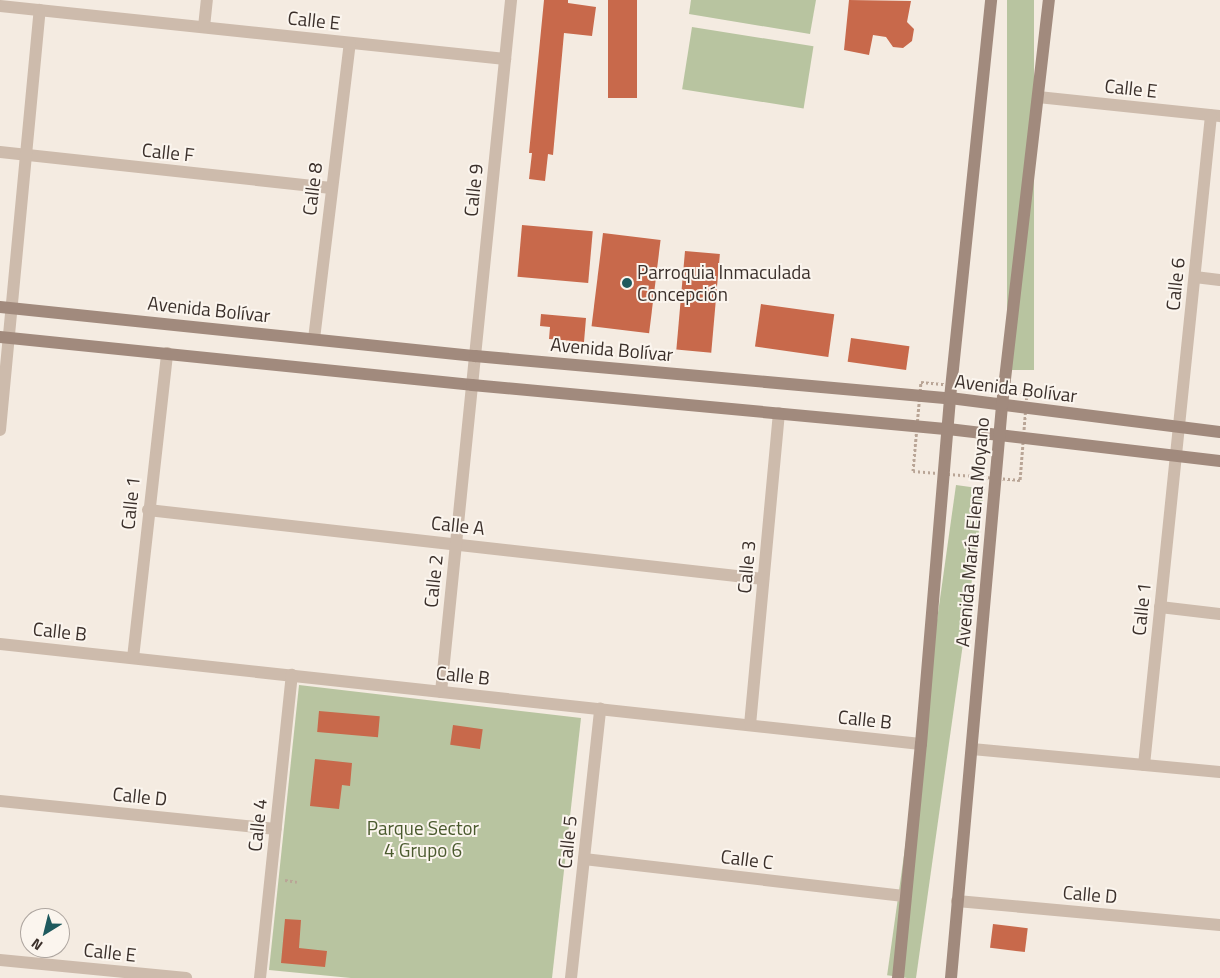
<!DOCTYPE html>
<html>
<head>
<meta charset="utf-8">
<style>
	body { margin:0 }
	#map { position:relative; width:1220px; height:978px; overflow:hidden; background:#f4ebe1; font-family:"Titillium Web",sans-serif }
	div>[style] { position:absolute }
	.green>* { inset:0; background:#b8c4a0; transform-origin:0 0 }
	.building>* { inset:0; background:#c8694b; transform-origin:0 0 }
	.path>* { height:3px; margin-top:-1.5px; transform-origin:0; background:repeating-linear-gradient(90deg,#b9a596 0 2.5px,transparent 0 5px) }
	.street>* { height:12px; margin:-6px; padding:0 6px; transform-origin:6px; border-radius:6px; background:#cdbbac }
	.secondary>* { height:12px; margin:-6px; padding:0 6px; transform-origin:6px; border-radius:6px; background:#a18a7d }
	.dots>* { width:14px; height:14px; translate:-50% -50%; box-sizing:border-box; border:2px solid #fbf5ee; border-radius:50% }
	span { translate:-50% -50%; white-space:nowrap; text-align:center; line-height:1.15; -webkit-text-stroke:4px #fbf5ee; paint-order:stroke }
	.street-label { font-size:19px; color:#3b302b }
	.poi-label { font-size:19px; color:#3b302b }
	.left { translate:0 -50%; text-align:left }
	.park-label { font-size:19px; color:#4a5a2e }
	.north { position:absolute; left:20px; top:908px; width:50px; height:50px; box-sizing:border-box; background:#fbf5ee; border:1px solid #aea6a0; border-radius:50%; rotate:216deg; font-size:14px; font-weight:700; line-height:20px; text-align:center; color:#3b302b }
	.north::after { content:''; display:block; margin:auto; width:18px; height:22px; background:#1f5a5e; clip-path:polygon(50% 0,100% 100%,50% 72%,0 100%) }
</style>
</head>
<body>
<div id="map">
	<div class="green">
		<div style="clip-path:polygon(691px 0,816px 0,810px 34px,689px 14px)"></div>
		<div style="left:1007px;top:0;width:27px;height:370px"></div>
		<div style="left:692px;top:27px;width:123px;height:63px;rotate:9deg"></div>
		<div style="left:956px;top:485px;width:29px;height:495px;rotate:8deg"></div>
		<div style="clip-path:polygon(299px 685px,581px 718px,552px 978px,351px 978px,269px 970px)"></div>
	</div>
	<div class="building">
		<div style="clip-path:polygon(544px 0,568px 0,568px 3px,596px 7px,592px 36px,564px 33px,553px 155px,548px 154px,545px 181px,529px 179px,532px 153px,529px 153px)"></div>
		<div style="left:608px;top:0;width:29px;height:98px"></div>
		<div style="clip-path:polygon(849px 0,911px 1px,907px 22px,914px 29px,912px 41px,903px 48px,893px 47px,886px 37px,873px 35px,869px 55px,844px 50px)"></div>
		<div style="left:522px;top:225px;width:71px;height:52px;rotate:5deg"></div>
		<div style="left:603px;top:233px;width:58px;height:94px;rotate:7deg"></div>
		<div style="left:685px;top:251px;width:35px;height:99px;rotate:5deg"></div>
		<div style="left:761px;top:304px;width:74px;height:43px;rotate:8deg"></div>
		<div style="clip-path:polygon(541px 314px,586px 318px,584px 342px,549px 339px,550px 327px,540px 326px)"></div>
		<div style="left:851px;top:338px;width:59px;height:24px;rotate:8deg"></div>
		<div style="left:319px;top:711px;width:61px;height:21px;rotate:5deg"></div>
		<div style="left:453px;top:725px;width:30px;height:20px;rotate:8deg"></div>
		<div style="clip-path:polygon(315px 759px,352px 763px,350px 786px,342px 785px,339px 809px,310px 806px)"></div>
		<div style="clip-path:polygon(285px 919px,301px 920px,299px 948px,327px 951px,325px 967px,281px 963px)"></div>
		<div style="left:993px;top:924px;width:35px;height:24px;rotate:7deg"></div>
	</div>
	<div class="path">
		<div style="left:921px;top:382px;width:106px;rotate:5.4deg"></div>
		<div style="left:1027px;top:392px;width:88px;rotate:94.5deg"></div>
		<div style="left:1020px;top:480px;width:107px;rotate:-175.2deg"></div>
		<div style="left:913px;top:471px;width:89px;rotate:-84.9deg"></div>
		<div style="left:285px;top:880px;width:12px;rotate:9deg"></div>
	</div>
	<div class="street">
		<div style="left:0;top:6px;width:508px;rotate:5.99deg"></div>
		<div style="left:204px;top:27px;width:27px;rotate:-84deg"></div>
		<div style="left:1038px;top:97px;width:183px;rotate:6deg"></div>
		<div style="left:0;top:152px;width:333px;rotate:6.2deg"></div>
		<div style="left:1195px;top:277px;width:25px;rotate:7deg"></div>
		<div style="left:314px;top:339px;width:298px;rotate:-83.1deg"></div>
		<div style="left:0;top:430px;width:422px;rotate:-84.6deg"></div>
		<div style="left:148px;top:510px;width:619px;rotate:6.4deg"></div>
		<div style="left:1160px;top:607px;width:60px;rotate:6.7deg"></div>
		<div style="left:0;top:644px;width:926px;rotate:6.2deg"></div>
		<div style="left:133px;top:658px;width:307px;rotate:-83.6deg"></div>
		<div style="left:441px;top:692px;width:696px;rotate:-84.22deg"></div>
		<div style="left:750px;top:725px;width:313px;rotate:-84.7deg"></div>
		<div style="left:972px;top:749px;width:249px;rotate:5.3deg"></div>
		<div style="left:1144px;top:765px;width:653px;rotate:-84.11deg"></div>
		<div style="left:0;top:801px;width:277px;rotate:5.8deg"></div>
		<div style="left:584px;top:859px;width:324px;rotate:6.6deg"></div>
		<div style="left:957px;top:901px;width:264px;rotate:5.2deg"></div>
		<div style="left:0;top:960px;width:187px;rotate:5.5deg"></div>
		<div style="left:260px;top:978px;width:305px;rotate:-84deg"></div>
		<div style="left:571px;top:978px;width:271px;rotate:-83.8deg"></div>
	</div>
	<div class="secondary">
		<div style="left:0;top:307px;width:478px;rotate:5.9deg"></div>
		<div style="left:475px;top:356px;width:477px;rotate:5.1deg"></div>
		<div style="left:950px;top:398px;width:272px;rotate:7.2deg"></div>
		<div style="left:0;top:337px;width:474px;rotate:5.8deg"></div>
		<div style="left:472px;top:385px;width:478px;rotate:5.3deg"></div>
		<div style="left:948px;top:429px;width:274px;rotate:6.7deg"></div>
		<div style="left:898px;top:978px;width:235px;rotate:-84.4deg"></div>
		<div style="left:921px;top:744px;width:347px;rotate:-85.2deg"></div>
		<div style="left:950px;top:398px;width:400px;rotate:-84.1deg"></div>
		<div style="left:951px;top:978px;width:575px;rotate:-84.91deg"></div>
		<div style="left:1002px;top:405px;width:408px;rotate:-83.4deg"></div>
	</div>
	<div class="dots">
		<div style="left:627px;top:283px;background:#1f5a5e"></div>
	</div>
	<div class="street-label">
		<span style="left:314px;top:20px;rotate:6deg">Calle E</span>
		<span style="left:1131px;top:88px;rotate:6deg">Calle E</span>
		<span style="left:168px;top:152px;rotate:6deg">Calle F</span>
		<span style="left:312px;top:189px;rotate:-83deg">Calle 8</span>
		<span style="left:473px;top:190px;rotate:-84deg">Calle 9</span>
		<span style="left:1175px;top:284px;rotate:-84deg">Calle 6</span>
		<span style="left:209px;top:309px;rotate:6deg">Avenida Bolívar</span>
		<span style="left:612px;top:349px;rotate:5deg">Avenida Bolívar</span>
		<span style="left:1016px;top:388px;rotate:7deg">Avenida Bolívar</span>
		<span style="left:130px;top:503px;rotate:-84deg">Calle 1</span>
		<span style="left:458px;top:525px;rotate:6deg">Calle A</span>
		<span style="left:972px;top:532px;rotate:-85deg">Avenida María Elena Moyano</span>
		<span style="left:746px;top:567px;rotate:-85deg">Calle 3</span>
		<span style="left:433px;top:581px;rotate:-84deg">Calle 2</span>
		<span style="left:1141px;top:609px;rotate:-84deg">Calle 1</span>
		<span style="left:60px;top:631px;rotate:6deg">Calle B</span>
		<span style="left:463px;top:675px;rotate:6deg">Calle B</span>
		<span style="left:865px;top:719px;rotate:6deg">Calle B</span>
		<span style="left:140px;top:796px;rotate:6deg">Calle D</span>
		<span style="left:257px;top:825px;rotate:-84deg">Calle 4</span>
		<span style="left:567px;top:842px;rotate:-84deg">Calle 5</span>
		<span style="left:747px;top:859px;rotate:7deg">Calle C</span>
		<span style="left:1090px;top:894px;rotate:5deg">Calle D</span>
		<span style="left:110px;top:952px;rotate:6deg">Calle E</span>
	</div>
	<div class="poi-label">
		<span class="left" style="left:637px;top:283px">Parroquia Inmaculada<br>Concepción</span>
	</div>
	<div class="park-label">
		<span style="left:423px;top:839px">Parque Sector<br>4 Grupo 6</span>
	</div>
	<div class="north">N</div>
</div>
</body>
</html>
